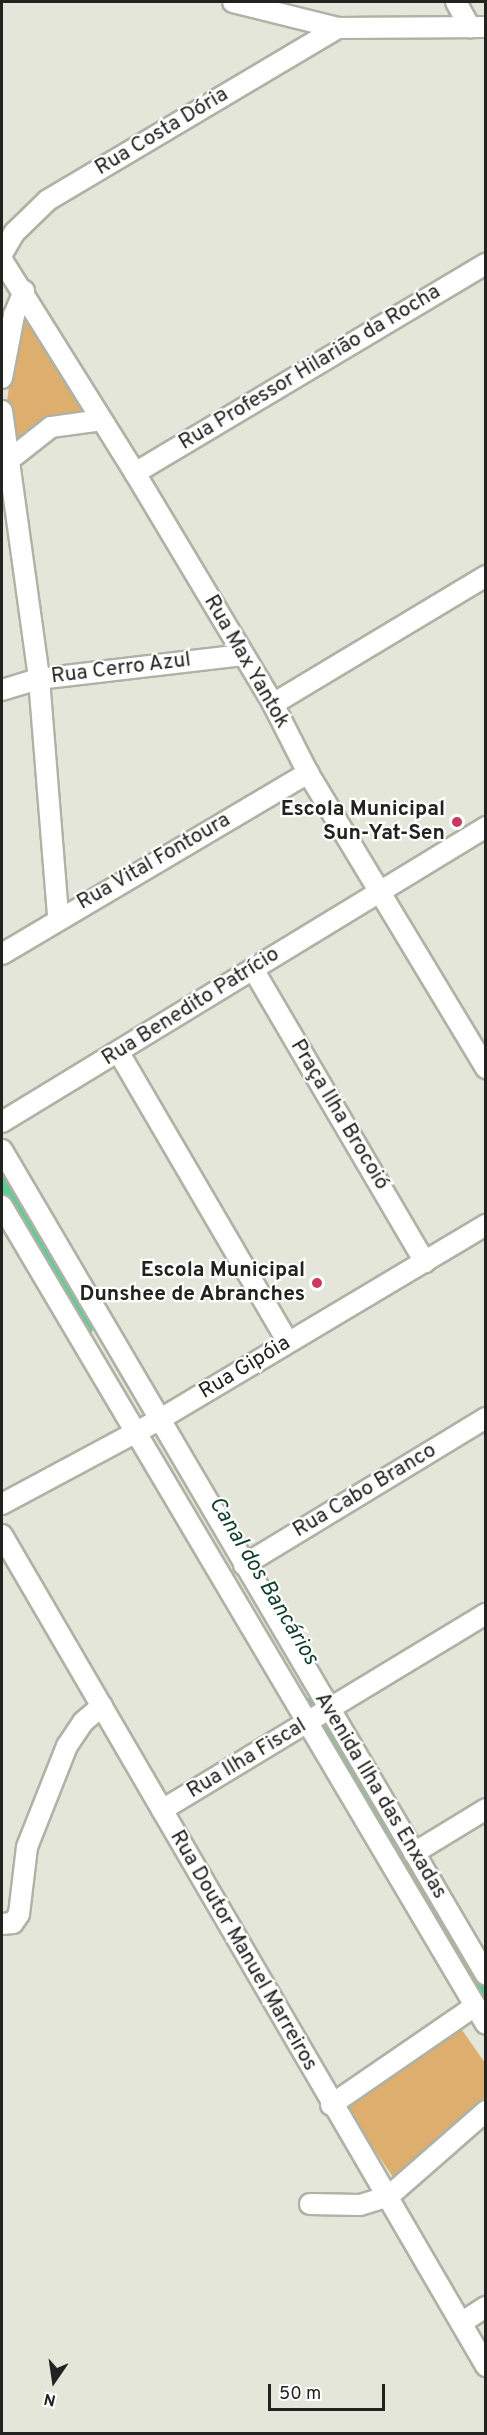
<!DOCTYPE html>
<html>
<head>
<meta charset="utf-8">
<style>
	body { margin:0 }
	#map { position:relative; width:487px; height:2435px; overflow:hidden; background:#e3e6d8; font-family:Overpass,sans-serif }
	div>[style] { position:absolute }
	.green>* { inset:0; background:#ddae6e }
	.canal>* { height:16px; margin:-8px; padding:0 8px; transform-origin:8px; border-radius:8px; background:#5dcd98 }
	.roads { filter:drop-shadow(2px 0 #afb2a5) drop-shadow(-2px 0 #afb2a5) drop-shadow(0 2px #afb2a5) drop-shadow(0 -2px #afb2a5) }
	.minor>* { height:20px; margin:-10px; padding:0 10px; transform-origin:10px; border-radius:10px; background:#fff }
	.dots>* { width:16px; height:16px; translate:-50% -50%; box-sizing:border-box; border:3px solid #fff; border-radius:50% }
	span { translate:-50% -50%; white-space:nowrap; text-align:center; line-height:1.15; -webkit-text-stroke:4.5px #fff; paint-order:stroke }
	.street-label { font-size:21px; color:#22231e }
	.poi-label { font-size:21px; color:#22231e; font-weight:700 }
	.right { translate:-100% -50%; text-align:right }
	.water-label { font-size:22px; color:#0d3e29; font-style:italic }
	.frame { position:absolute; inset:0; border:3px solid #22231e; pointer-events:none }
	.north { position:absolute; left:24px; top:2351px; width:60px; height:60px; -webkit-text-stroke:4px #fff; paint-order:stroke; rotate:193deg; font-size:16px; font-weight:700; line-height:24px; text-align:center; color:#22231e }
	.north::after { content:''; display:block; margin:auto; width:21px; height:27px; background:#22231e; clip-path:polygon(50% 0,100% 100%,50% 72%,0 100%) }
	.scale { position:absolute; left:268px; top:2384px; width:117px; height:27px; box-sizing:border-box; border:3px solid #22231e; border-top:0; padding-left:8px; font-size:18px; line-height:21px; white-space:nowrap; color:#22231e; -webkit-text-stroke:4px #fff; paint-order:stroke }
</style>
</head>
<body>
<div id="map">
	<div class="green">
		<div style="clip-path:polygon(27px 320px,32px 321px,80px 395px,85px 414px,59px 415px,32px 427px,11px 446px,5px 419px,11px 369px,18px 327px)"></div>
		<div style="clip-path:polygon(460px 2027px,485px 2063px,485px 2097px,393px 2177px,344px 2105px)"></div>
	</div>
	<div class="canal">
		<div style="left:2px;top:1183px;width:167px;rotate:60.2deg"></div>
		<div style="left:309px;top:1706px;width:345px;rotate:59.1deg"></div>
	</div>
	<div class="roads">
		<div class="minor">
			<div style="left:233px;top:2px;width:108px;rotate:13.9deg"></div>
			<div style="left:338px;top:28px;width:148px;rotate:-0.4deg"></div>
			<div style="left:456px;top:2px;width:29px;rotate:61deg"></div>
			<div style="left:2px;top:254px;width:24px;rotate:-60deg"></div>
			<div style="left:14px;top:233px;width:47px;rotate:-44.1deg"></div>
			<div style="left:48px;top:200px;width:337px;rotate:-30.7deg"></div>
			<div style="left:2px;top:260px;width:251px;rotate:58deg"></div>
			<div style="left:135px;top:473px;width:269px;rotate:59.1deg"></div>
			<div style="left:273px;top:704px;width:77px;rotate:63.1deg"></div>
			<div style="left:308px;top:773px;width:345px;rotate:58.9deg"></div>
			<div style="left:2px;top:378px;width:64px;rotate:-79.2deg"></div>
			<div style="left:14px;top:315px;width:26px;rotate:-67deg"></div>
			<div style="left:2px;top:411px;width:271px;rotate:82.1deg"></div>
			<div style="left:39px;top:679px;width:239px;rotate:85.4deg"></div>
			<div style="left:8px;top:461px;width:55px;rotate:-38.3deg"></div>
			<div style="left:51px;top:427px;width:51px;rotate:-7.8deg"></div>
			<div style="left:135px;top:473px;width:409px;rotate:-30.8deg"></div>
			<div style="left:2px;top:690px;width:39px;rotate:-17deg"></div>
			<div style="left:39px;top:679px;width:204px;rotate:-6.7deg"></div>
			<div style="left:273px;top:704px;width:249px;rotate:-31deg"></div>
			<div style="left:2px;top:954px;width:356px;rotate:-30.6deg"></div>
			<div style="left:253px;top:969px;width:340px;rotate:59.6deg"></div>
			<div style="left:119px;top:1053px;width:335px;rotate:59.7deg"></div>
			<div style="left:2px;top:1122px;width:567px;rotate:-31.36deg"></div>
			<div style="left:2px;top:1150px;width:956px;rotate:59.6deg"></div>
			<div style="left:2px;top:1206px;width:950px;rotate:59.39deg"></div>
			<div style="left:2px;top:1504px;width:176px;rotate:-28.2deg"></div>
			<div style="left:157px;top:1421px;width:383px;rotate:-30.8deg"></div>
			<div style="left:2px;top:1535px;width:962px;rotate:59.78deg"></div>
			<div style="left:244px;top:1565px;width:283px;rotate:-31.3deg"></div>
			<div style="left:162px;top:1810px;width:379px;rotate:-31.2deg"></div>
			<div style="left:414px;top:1853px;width:84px;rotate:-31.4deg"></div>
			<div style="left:2px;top:1924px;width:11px;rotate:-5deg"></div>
			<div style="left:13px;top:1923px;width:11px;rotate:-56deg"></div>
			<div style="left:19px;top:1914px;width:67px;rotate:-83.2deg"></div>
			<div style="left:27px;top:1847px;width:109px;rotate:-68.4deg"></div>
			<div style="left:67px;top:1746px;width:29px;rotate:-56deg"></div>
			<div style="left:83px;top:1722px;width:25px;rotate:-40deg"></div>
			<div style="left:331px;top:2105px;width:175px;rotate:-34.5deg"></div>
			<div style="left:310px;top:2204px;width:50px;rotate:1.1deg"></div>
			<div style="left:360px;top:2205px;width:30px;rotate:-17deg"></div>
			<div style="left:389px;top:2196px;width:129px;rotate:-41.2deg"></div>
			<div style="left:461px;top:2323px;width:30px;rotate:-33deg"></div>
		</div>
	</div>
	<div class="dots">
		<div style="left:457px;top:822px;background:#c93a5e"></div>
		<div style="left:317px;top:1283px;background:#c93a5e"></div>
	</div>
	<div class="street-label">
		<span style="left:162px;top:132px;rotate:-31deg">Rua Costa Dória</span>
		<span style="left:310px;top:368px;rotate:-31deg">Rua Professor Hilarião da Rocha</span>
		<span style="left:246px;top:662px;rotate:60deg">Rua Max Yantok</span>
		<span style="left:121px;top:669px;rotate:-7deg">Rua Cerro Azul</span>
		<span style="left:154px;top:862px;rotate:-30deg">Rua Vital Fontoura</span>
		<span style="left:191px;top:1007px;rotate:-32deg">Rua Benedito Patrício</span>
		<span style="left:339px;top:1115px;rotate:59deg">Praça Ilha Brocoió</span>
		<span style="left:245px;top:1368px;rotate:-31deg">Rua Gipóia</span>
		<span style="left:365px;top:1491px;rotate:-31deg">Rua Cabo Branco</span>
		<span style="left:247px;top:1759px;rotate:-31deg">Rua Ilha Fiscal</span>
		<span style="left:380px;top:1796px;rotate:59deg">Avenida Ilha das Enxadas</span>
		<span style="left:243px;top:1951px;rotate:60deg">Rua Doutor Manuel Marreiros</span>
	</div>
	<div class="poi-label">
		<span class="right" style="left:445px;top:822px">Escola Municipal<br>Sun-Yat-Sen</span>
		<span class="right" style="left:305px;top:1283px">Escola Municipal<br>Dunshee de Abranches</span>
	</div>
	<div class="water-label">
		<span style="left:263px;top:1581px;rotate:59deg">Canal dos Bancários</span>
	</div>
	<div class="frame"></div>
	<div class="north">N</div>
	<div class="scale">50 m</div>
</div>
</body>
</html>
